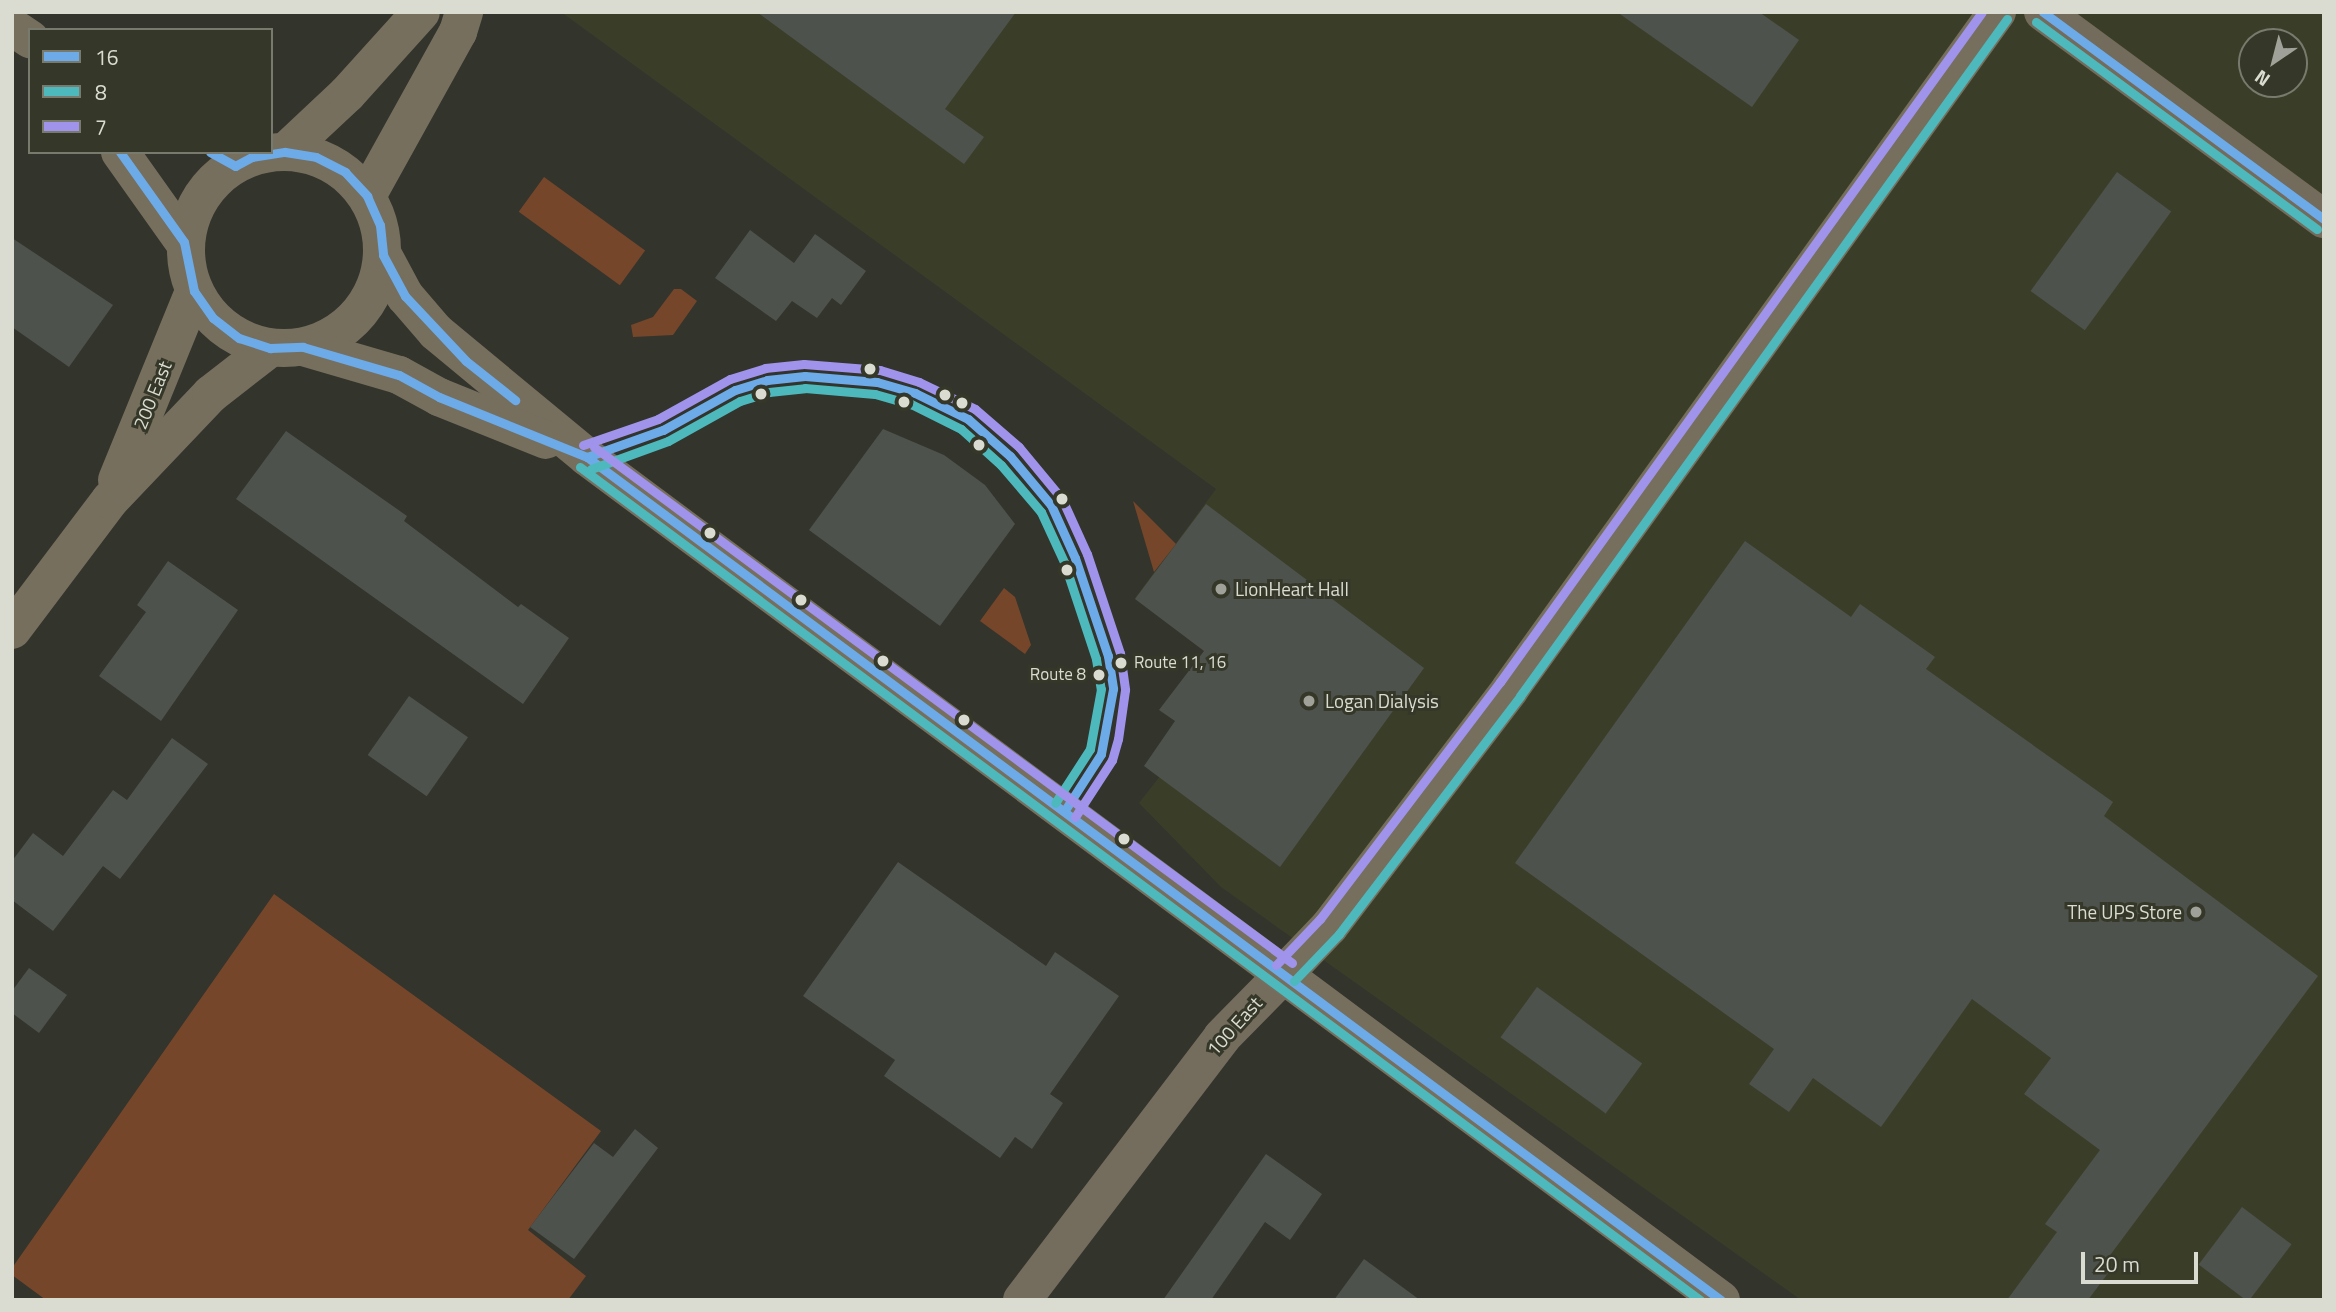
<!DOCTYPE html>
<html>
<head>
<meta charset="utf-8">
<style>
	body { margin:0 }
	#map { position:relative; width:2336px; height:1312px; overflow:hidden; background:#33342c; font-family:"Titillium Web",sans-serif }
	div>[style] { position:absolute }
	.built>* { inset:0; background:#3a3e29 }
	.green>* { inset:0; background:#76462b; transform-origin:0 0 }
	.building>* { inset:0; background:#4e524c; transform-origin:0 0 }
	.street>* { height:38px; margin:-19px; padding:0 19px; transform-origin:19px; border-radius:19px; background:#746d5e }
	.secondary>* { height:38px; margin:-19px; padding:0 19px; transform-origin:19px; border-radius:19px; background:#766f5e }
	.secondary>.ring { margin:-19px; padding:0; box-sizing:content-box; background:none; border:38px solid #766f5e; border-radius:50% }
	.primary>* { height:38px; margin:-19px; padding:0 19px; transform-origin:19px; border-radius:19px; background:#736b5b }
	.bus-1>* { height:9px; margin:-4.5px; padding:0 4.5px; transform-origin:4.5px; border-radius:4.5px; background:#6dabe8 }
	.bus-2>* { height:9px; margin:-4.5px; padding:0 4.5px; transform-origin:4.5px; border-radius:4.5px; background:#4db9bd }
	.bus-3>* { height:9px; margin:-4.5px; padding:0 4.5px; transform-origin:4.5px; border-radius:4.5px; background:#a093eb }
	.dots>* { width:19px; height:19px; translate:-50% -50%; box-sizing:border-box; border:4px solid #353828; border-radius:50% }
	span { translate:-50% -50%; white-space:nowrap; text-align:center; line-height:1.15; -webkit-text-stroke:6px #353828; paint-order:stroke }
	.bus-label { font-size:17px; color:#dadcd2 }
	.left { translate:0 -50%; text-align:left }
	.right { translate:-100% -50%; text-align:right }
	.street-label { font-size:19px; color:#dadcd2 }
	.poi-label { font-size:19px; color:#dadcd2 }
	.frame { position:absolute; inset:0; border:14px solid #dadcd2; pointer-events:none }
	.legend { position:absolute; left:28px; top:28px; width:245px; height:126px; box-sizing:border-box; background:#353828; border:2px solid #777a6c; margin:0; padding:9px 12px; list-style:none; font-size:21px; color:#dadcd2 }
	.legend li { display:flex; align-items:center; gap:14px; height:35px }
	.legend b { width:35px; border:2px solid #777a6c }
	.north { position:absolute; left:2238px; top:28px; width:70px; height:70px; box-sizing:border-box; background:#353828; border:2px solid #777a6c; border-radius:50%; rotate:215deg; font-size:19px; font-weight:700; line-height:28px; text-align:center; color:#dadcd2 }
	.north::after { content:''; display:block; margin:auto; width:24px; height:32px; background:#a0a198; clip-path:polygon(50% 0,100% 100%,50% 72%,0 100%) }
	.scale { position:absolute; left:2081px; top:1252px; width:117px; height:32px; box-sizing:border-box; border:4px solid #dadcd2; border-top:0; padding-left:9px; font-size:21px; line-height:24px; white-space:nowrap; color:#dadcd2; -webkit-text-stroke:5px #353828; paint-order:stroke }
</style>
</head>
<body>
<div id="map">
	<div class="built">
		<div style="clip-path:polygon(evenodd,561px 12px,2324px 12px,2324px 1300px,1801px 1300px,1221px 887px,1139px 803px,1238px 676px,1135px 598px,1216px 489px,561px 12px,2252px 42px,2294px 42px,2294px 84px,2252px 84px,2252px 42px)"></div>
	</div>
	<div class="green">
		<div style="left:544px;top:177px;width:125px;height:43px;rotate:36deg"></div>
		<div style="clip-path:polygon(674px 289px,681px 289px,697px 301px,673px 335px,633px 337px,631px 325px,653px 317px)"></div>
		<div style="clip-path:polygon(1133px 501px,1176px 544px,1154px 572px)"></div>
		<div style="clip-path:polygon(1004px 588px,1015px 597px,1031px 645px,1025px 654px,980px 621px)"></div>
		<div style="clip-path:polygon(274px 894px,601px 1131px,528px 1230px,586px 1276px,568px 1300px,46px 1300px,12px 1275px,12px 1268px)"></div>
	</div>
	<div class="building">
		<div style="clip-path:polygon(757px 12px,1016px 12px,945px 109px,984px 137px,964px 164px)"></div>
		<div style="clip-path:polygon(1617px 12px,1759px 12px,1799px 40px,1752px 107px)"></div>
		<div style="left:2117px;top:172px;width:67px;height:147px;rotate:36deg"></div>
		<div style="clip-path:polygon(750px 230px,794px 263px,815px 234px,866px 271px,841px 305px,832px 298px,817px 318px,792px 301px,776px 321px,715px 278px)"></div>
		<div style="clip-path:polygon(12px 238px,113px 305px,69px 367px,12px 327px)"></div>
		<div style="clip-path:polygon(883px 429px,944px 455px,985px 485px,1015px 524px,940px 626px,809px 530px)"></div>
		<div style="clip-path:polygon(286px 431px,407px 516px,404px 521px,518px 607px,521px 604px,569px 638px,523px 704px,236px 499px)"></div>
		<div style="clip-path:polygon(1206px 504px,1424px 668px,1280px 867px,1144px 766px,1175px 721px,1159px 710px,1204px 651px,1135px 599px)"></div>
		<div style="clip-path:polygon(1745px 541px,1851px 617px,1860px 604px,1935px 657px,1926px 669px,2113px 802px,2104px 816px,2318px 976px,2105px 1262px,2112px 1268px,2088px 1300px,2007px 1300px,2057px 1232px,2045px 1224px,2100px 1150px,2024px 1094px,2051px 1058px,1972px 999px,1881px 1127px,1813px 1078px,1789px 1112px,1749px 1084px,1774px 1049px,1515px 863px)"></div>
		<div style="clip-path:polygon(168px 561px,238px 610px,161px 721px,99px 676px,146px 612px,137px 605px)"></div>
		<div style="left:409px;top:696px;width:72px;height:72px;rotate:35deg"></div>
		<div style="clip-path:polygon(172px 738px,208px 764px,120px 879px,103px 866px,53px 931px,12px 900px,12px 861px,33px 833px,63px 856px,113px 790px,127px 800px)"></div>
		<div style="clip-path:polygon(898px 862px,1046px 966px,1055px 952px,1119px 996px,1050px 1094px,1063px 1103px,1032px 1149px,1015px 1137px,1000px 1158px,884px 1076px,895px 1060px,803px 996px)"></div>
		<div style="clip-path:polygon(29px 968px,67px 995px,39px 1033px,12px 1013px,12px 991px)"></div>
		<div style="left:1537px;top:987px;width:130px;height:62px;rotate:36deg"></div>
		<div style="clip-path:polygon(635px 1129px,658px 1148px,574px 1259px,530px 1227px,594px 1143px,613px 1157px)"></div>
		<div style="clip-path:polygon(1266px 1154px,1322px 1194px,1290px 1240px,1265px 1222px,1211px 1300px,1163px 1300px)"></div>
		<div style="left:2242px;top:1207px;width:62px;height:72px;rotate:37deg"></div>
		<div style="clip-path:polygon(1364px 1259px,1420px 1300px,1334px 1300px)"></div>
	</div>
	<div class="street">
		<div style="left:1022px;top:1300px;width:330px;rotate:-52.7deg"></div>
		<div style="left:1222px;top:1037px;width:90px;rotate:-45.5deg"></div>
	</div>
	<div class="secondary">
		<div style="left:12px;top:27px;width:22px;rotate:34deg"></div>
		<div class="ring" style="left:186px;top:152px;width:158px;height:158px"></div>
		<div style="left:120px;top:152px;width:110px;rotate:54.6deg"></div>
		<div style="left:285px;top:152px;width:85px;rotate:-43.1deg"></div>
		<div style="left:347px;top:94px;width:110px;rotate:-47.9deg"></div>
		<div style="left:367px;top:196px;width:188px;rotate:-61deg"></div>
		<div style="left:458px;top:32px;width:21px;rotate:-73deg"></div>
		<div style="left:383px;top:255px;width:47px;rotate:61.8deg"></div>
		<div style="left:405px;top:296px;width:48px;rotate:49.3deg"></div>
		<div style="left:436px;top:332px;width:196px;rotate:39.6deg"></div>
		<div style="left:587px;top:457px;width:1413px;rotate:36.63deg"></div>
		<div style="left:303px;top:347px;width:100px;rotate:16.3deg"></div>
		<div style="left:399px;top:375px;width:46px;rotate:28.8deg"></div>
		<div style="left:439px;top:397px;width:115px;rotate:21.9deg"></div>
		<div style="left:117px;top:480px;width:204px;rotate:-67.8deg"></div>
		<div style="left:12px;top:630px;width:163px;rotate:-53deg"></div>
		<div style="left:110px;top:500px;width:146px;rotate:-46.4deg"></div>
		<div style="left:211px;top:394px;width:75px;rotate:-37.9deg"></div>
		<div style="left:1285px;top:973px;width:64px;rotate:-46.3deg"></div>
		<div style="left:1329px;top:927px;width:299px;rotate:-52.7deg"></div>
		<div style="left:1510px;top:689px;width:834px;rotate:-54.27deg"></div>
	</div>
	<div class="primary">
		<div style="left:2043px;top:12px;width:349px;rotate:36.4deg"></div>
	</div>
	<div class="bus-1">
		<div style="left:2043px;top:12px;width:349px;rotate:36.4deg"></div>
		<div style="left:120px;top:152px;width:110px;rotate:54.6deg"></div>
		<div style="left:184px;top:242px;width:50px;rotate:78.5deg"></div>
		<div style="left:194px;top:291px;width:33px;rotate:55deg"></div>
		<div style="left:213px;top:318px;width:33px;rotate:38deg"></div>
		<div style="left:239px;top:338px;width:33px;rotate:18deg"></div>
		<div style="left:270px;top:348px;width:33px;rotate:-2deg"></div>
		<div style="left:303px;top:347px;width:100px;rotate:16.3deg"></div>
		<div style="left:399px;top:375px;width:46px;rotate:28.8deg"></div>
		<div style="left:439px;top:397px;width:160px;rotate:22.1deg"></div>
		<div style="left:587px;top:457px;width:1413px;rotate:36.63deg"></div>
		<div style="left:210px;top:152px;width:29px;rotate:29deg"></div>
		<div style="left:235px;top:166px;width:19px;rotate:-28deg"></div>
		<div style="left:252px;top:157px;width:33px;rotate:-9deg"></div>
		<div style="left:285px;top:152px;width:31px;rotate:9deg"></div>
		<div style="left:316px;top:157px;width:33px;rotate:27deg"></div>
		<div style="left:345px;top:172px;width:33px;rotate:47deg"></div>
		<div style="left:367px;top:196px;width:32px;rotate:66deg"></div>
		<div style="left:380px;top:225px;width:30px;rotate:84deg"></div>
		<div style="left:383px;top:255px;width:47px;rotate:61.8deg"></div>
		<div style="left:405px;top:296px;width:89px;rotate:46.8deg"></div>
		<div style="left:466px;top:361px;width:63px;rotate:38.5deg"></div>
		<div style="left:587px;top:457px;width:81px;rotate:-19.6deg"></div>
		<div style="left:663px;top:430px;width:82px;rotate:-29.1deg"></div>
		<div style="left:735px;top:390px;width:34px;rotate:-17deg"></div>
		<div style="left:767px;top:380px;width:38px;rotate:-6deg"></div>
		<div style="left:805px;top:376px;width:72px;rotate:4.8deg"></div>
		<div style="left:877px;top:382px;width:40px;rotate:16deg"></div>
		<div style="left:915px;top:393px;width:59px;rotate:26.1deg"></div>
		<div style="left:968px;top:419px;width:56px;rotate:41.4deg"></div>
		<div style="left:1010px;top:456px;width:64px;rotate:50.1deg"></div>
		<div style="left:1051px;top:505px;width:58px;rotate:65.6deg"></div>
		<div style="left:1075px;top:558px;width:103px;rotate:71.4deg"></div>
		<div style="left:1108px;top:656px;width:33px;rotate:81deg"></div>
		<div style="left:1113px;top:689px;width:66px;rotate:100.5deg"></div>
		<div style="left:1101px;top:754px;width:67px;rotate:122.7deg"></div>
	</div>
	<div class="bus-2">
		<div style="left:2036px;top:22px;width:349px;rotate:36.4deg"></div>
		<div style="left:580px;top:467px;width:1396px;rotate:36.64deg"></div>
		<div style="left:591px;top:469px;width:82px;rotate:-20deg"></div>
		<div style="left:668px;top:441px;width:82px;rotate:-29.1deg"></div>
		<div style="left:740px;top:401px;width:30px;rotate:-17deg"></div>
		<div style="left:769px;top:392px;width:36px;rotate:-6deg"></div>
		<div style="left:805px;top:388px;width:70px;rotate:4.9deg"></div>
		<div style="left:875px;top:394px;width:37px;rotate:16deg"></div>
		<div style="left:911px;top:404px;width:56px;rotate:26.6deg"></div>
		<div style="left:961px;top:429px;width:54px;rotate:42deg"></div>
		<div style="left:1001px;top:465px;width:62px;rotate:49.6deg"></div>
		<div style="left:1041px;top:512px;width:55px;rotate:65.3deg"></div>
		<div style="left:1064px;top:562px;width:102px;rotate:71.7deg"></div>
		<div style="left:1096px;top:659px;width:30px;rotate:81deg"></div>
		<div style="left:1101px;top:689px;width:61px;rotate:100.4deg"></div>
		<div style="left:1090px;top:749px;width:64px;rotate:122.9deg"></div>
		<div style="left:1294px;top:981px;width:65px;rotate:-46.2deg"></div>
		<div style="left:1339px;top:934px;width:299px;rotate:-52.7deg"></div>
		<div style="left:1520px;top:696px;width:834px;rotate:-54.27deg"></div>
	</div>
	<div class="bus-3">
		<div style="left:583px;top:445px;width:79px;rotate:-19.1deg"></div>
		<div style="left:658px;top:419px;width:82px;rotate:-29.1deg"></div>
		<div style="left:730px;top:379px;width:37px;rotate:-17deg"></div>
		<div style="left:765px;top:368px;width:39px;rotate:-6deg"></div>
		<div style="left:804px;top:364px;width:76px;rotate:4.5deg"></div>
		<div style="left:880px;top:370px;width:41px;rotate:17.1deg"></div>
		<div style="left:919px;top:382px;width:62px;rotate:25.7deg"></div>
		<div style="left:975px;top:409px;width:58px;rotate:40.8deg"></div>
		<div style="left:1019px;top:447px;width:67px;rotate:50.4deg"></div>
		<div style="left:1062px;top:499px;width:60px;rotate:65.6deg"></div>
		<div style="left:1087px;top:554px;width:104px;rotate:71.6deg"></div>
		<div style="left:1120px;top:653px;width:37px;rotate:82deg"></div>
		<div style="left:1125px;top:690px;width:49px;rotate:98.1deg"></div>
		<div style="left:1118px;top:739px;width:22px;rotate:106deg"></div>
		<div style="left:1112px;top:760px;width:68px;rotate:123deg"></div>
		<div style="left:594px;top:447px;width:868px;rotate:36.47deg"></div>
		<div style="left:1276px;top:965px;width:64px;rotate:-46.3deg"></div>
		<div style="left:1320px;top:919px;width:298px;rotate:-52.8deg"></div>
		<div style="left:1500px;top:682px;width:825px;rotate:-54.27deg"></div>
	</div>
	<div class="dots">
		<div style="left:870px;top:369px;background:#dadcd2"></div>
		<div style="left:761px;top:394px;background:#dadcd2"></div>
		<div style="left:945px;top:395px;background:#dadcd2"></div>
		<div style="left:904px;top:402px;background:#dadcd2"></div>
		<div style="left:962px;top:403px;background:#dadcd2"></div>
		<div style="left:979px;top:445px;background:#dadcd2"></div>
		<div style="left:1062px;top:499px;background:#dadcd2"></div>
		<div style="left:710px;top:533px;background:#dadcd2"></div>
		<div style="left:1067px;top:570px;background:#dadcd2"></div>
		<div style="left:1221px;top:589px;background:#a0a198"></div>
		<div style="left:801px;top:600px;background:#dadcd2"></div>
		<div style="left:883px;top:661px;background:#dadcd2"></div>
		<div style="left:1121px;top:663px;background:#dadcd2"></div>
		<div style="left:1099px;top:675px;background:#dadcd2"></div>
		<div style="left:1309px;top:701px;background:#a0a198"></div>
		<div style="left:964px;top:720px;background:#dadcd2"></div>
		<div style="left:1124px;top:839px;background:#dadcd2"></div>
		<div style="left:2196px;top:912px;background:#a0a198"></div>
	</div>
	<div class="bus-label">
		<span class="left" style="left:1134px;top:663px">Route 11, 16</span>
		<span class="right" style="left:1086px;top:675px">Route 8</span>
	</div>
	<div class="street-label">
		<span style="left:152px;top:395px;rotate:-68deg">200 East</span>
		<span style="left:1234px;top:1026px;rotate:-48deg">100 East</span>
	</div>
	<div class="poi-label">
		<span class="left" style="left:1235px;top:589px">LionHeart Hall</span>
		<span class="left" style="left:1325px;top:701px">Logan Dialysis</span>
		<span class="right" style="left:2182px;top:912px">The UPS Store</span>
	</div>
	<div class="frame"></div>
	<ul class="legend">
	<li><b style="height:9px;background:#6dabe8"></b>16</li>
	<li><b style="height:9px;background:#4db9bd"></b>8</li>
	<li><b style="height:9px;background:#a093eb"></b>7</li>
	</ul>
	<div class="north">N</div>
	<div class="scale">20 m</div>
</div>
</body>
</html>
